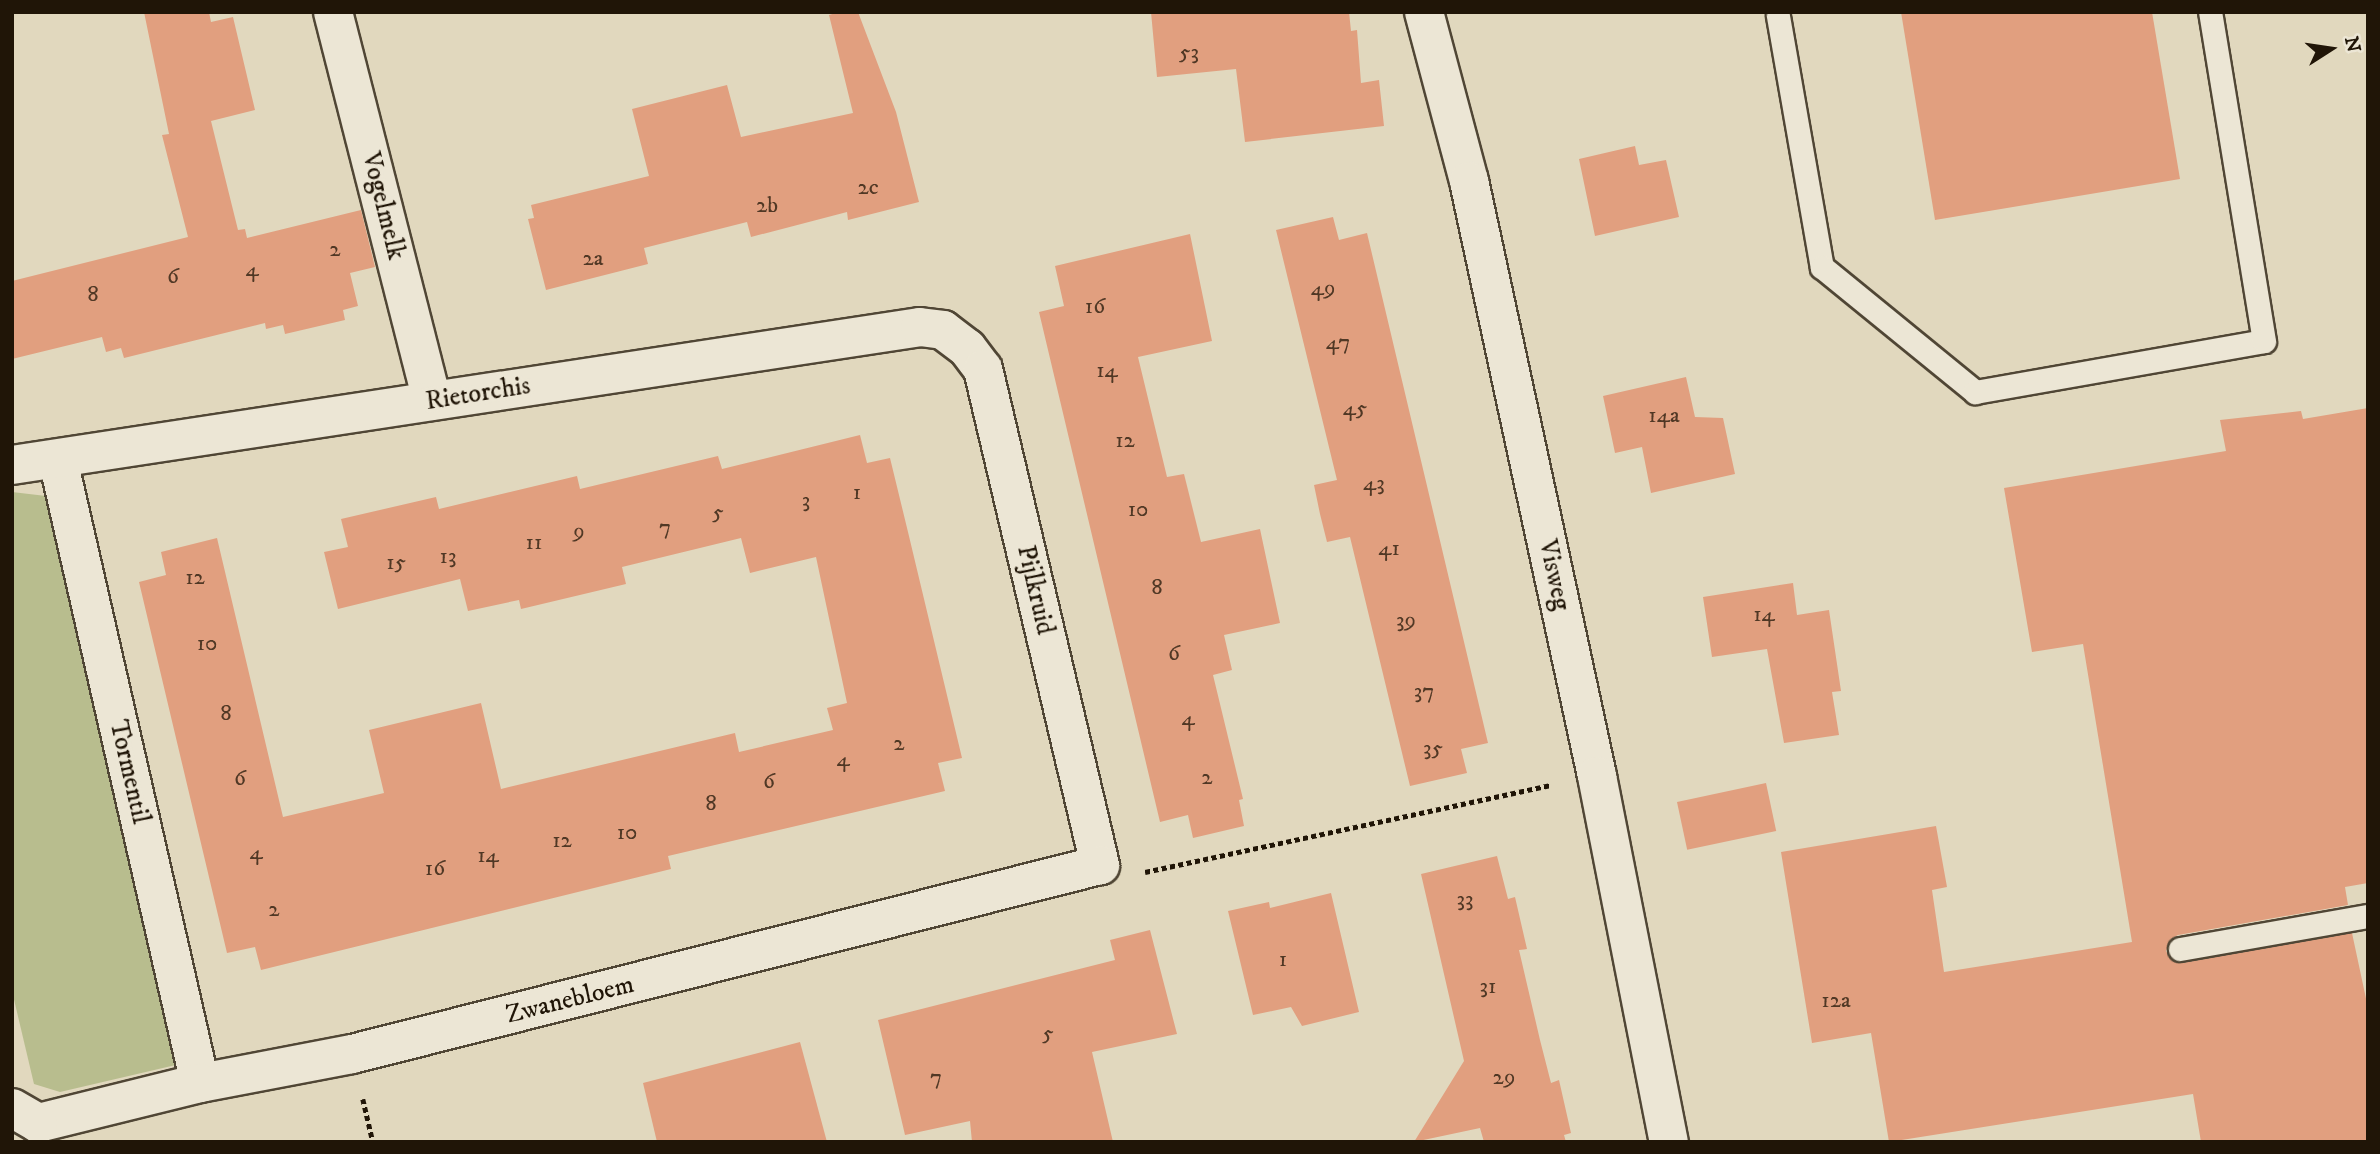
<!DOCTYPE html>
<html>
<head>
<meta charset="utf-8">
<style>
	body { margin:0 }
	#map { position:relative; width:2380px; height:1154px; overflow:hidden; background:#e1d8be; font-family:"IM FELL DW Pica",serif }
	div>[style] { position:absolute }
	.green>* { inset:0; background:#b8bd8e }
	.building>* { inset:0; background:#e19f7f; transform-origin:0 0 }
	.path>* { height:4.5px; margin-top:-2.25px; transform-origin:0; background:repeating-linear-gradient(90deg,#201507 0 5px,transparent 0 8.5px) }
	.roads { filter:drop-shadow(2px 0 #504635) drop-shadow(-2px 0 #504635) drop-shadow(0 2px #504635) drop-shadow(0 -2px #504635) }
	.service>* { height:23px; margin:-11.5px; padding:0 11.5px; transform-origin:11.5px; border-radius:11.5px; background:#ece6d5 }
	.minor>* { height:38px; margin:-19px; padding:0 19px; transform-origin:19px; border-radius:19px; background:#ece6d5 }
	span { translate:-50% -50%; white-space:nowrap; text-align:center; line-height:1.15; -webkit-text-stroke:7px #ece6d5; paint-order:stroke }
	.number-label { font-size:23px; color:#503825 }
	.number-label span { -webkit-text-stroke-width:0 }
	.street-label { font-size:26px; color:#201507 }
	.frame { position:absolute; inset:0; border:14px solid #201507; pointer-events:none }
	.north { position:absolute; left:2296px; top:14px; width:70px; height:70px; -webkit-text-stroke:5px #ece6d5; paint-order:stroke; rotate:78deg; font-size:19px; font-weight:700; line-height:28px; text-align:center; color:#201507 }
	.north::after { content:''; display:block; margin:auto; width:24px; height:32px; background:#201507; clip-path:polygon(50% 0,100% 100%,50% 72%,0 100%) }
</style>
</head>
<body>
<div id="map">
	<div class="green">
		<div style="clip-path:polygon(12px 492px,46px 496px,180px 1064px,60px 1092px,34px 1084px,12px 991px)"></div>
	</div>
	<div class="building">
		<div style="clip-path:polygon(144px 12px,209px 12px,211px 22px,233px 17px,255px 110px,211px 121px,238px 230px,245px 229px,247px 238px,361px 210px,375px 267px,350px 273px,358px 306px,343px 310px,345px 320px,285px 334px,283px 325px,266px 329px,265px 323px,124px 358px,121px 348px,106px 352px,102px 337px,12px 359px,12px 281px,188px 237px,162px 135px,169px 134px)"></div>
		<div style="clip-path:polygon(839px 12px,858px 12px,896px 112px,919px 202px,848px 220px,847px 212px,751px 237px,747px 222px,644px 248px,648px 264px,546px 290px,528px 219px,534px 218px,531px 205px,649px 176px,632px 109px,727px 85px,741px 137px,853px 113px,829px 15px)"></div>
		<div style="clip-path:polygon(1151px 12px,1349px 12px,1351px 31px,1357px 30px,1361px 83px,1379px 80px,1384px 126px,1245px 142px,1236px 69px,1157px 77px)"></div>
		<div style="clip-path:polygon(1901px 12px,2152px 12px,2180px 179px,1935px 220px)"></div>
		<div style="clip-path:polygon(1635px 146px,1639px 165px,1666px 160px,1679px 217px,1595px 236px,1579px 159px)"></div>
		<div style="clip-path:polygon(1333px 217px,1339px 240px,1367px 233px,1488px 743px,1461px 749px,1467px 773px,1410px 786px,1350px 537px,1327px 542px,1320px 514px,1314px 485px,1337px 480px,1276px 230px)"></div>
		<div style="clip-path:polygon(1190px 234px,1212px 341px,1138px 357px,1167px 477px,1184px 474px,1201px 542px,1260px 529px,1280px 623px,1224px 635px,1232px 670px,1213px 675px,1243px 799px,1239px 800px,1244px 826px,1193px 838px,1188px 815px,1160px 822px,1039px 312px,1064px 306px,1055px 266px)"></div>
		<div style="clip-path:polygon(1686px 377px,1695px 417px,1723px 418px,1735px 474px,1651px 493px,1642px 447px,1615px 453px,1603px 396px)"></div>
		<div style="clip-path:polygon(2368px 408px,2368px 883px,2345px 887px,2348px 905px,2178px 935px,2171px 939px,2166px 951px,2170px 958px,2182px 963px,2352px 933px,2368px 1008px,2368px 1142px,2201px 1142px,2193px 1094px,1889px 1142px,1871px 1033px,1812px 1043px,1781px 852px,1936px 826px,1947px 887px,1932px 890px,1944px 972px,2132px 942px,2083px 644px,2032px 652px,2004px 488px,2226px 451px,2220px 420px,2301px 411px,2303px 419px)"></div>
		<div style="clip-path:polygon(860px 435px,867px 463px,890px 458px,908px 532px,962px 758px,938px 763px,945px 791px,668px 856px,671px 869px,261px 970px,255px 947px,227px 953px,139px 582px,166px 575px,161px 552px,217px 538px,283px 817px,384px 793px,369px 730px,481px 703px,501px 789px,735px 733px,739px 752px,833px 730px,827px 708px,847px 703px,816px 557px,750px 573px,741px 538px,622px 567px,626px 584px,521px 609px,519px 600px,468px 611px,460px 579px,338px 609px,324px 552px,348px 547px,341px 519px,436px 497px,439px 509px,577px 476px,580px 489px,718px 456px,722px 469px)"></div>
		<div style="clip-path:polygon(1793px 583px,1797px 615px,1829px 610px,1841px 691px,1832px 692px,1839px 735px,1784px 743px,1767px 649px,1712px 657px,1703px 597px)"></div>
		<div style="left:1766px;top:783px;width:49px;height:91px;rotate:78deg"></div>
		<div style="clip-path:polygon(1497px 856px,1508px 899px,1515px 897px,1527px 949px,1519px 950px,1540px 1040px,1551px 1083px,1559px 1080px,1571px 1133px,1564px 1135px,1566px 1142px,1484px 1142px,1480px 1128px,1414px 1142px,1464px 1061px,1421px 874px)"></div>
		<div style="clip-path:polygon(1331px 893px,1359px 1012px,1302px 1026px,1291px 1007px,1253px 1015px,1228px 911px,1269px 902px,1270px 908px)"></div>
		<div style="clip-path:polygon(1150px 930px,1177px 1034px,1092px 1052px,1113px 1142px,972px 1142px,970px 1121px,905px 1135px,878px 1020px,1115px 960px,1110px 940px)"></div>
		<div style="clip-path:polygon(800px 1042px,827px 1142px,657px 1142px,643px 1083px)"></div>
	</div>
	<div class="path">
		<div style="left:1145px;top:872px;width:415px;rotate:-12.1deg"></div>
		<div style="left:363px;top:1099px;width:44px;rotate:76.9deg"></div>
	</div>
	<div class="roads">
		<div class="service">
			<div style="left:1778px;top:16px;width:255px;rotate:80.1deg"></div>
			<div style="left:1822px;top:267px;width:198px;rotate:39.2deg"></div>
			<div style="left:1975px;top:392px;width:293px;rotate:-10deg"></div>
			<div style="left:2264px;top:341px;width:333px;rotate:-99.3deg"></div>
			<div style="left:2180px;top:949px;width:191px;rotate:-10deg"></div>
		</div>
		<div class="minor">
			<div style="left:333px;top:12px;width:401px;rotate:75.7deg"></div>
			<div style="left:1424px;top:12px;width:175px;rotate:75.1deg"></div>
			<div style="left:1469px;top:181px;width:609px;rotate:77.86deg"></div>
			<div style="left:1597px;top:776px;width:373px;rotate:78.9deg"></div>
			<div style="left:58px;top:460px;width:639px;rotate:77.16deg"></div>
			<div style="left:12px;top:465px;width:918px;rotate:-8.64deg"></div>
			<div style="left:920px;top:327px;width:23px;rotate:7deg"></div>
			<div style="left:943px;top:330px;width:30px;rotate:37deg"></div>
			<div style="left:967px;top:348px;width:26px;rotate:53deg"></div>
			<div style="left:983px;top:369px;width:510px;rotate:76.73deg"></div>
			<div style="left:1100px;top:865px;width:772px;rotate:165.82deg"></div>
			<div style="left:352px;top:1054px;width:155px;rotate:169.2deg"></div>
			<div style="left:200px;top:1083px;width:167px;rotate:166.1deg"></div>
			<div style="left:38px;top:1123px;width:30px;rotate:-150deg"></div>
		</div>
	</div>
	<div class="number-label">
		<span style="left:1189px;top:53px">53</span>
		<span style="left:868px;top:188px">2c</span>
		<span style="left:767px;top:206px">2b</span>
		<span style="left:335px;top:250px">2</span>
		<span style="left:593px;top:259px">2a</span>
		<span style="left:252px;top:270px">4</span>
		<span style="left:173px;top:277px">6</span>
		<span style="left:1323px;top:289px">49</span>
		<span style="left:93px;top:295px">8</span>
		<span style="left:1095px;top:307px">16</span>
		<span style="left:1338px;top:343px">47</span>
		<span style="left:1107px;top:371px">14</span>
		<span style="left:1355px;top:409px">45</span>
		<span style="left:1664px;top:416px">14a</span>
		<span style="left:1125px;top:441px">12</span>
		<span style="left:1374px;top:484px">43</span>
		<span style="left:857px;top:493px">1</span>
		<span style="left:806px;top:501px">3</span>
		<span style="left:1138px;top:510px">10</span>
		<span style="left:718px;top:513px">5</span>
		<span style="left:665px;top:528px">7</span>
		<span style="left:579px;top:532px">9</span>
		<span style="left:534px;top:543px">11</span>
		<span style="left:1389px;top:549px">41</span>
		<span style="left:448px;top:557px">13</span>
		<span style="left:396px;top:563px">15</span>
		<span style="left:195px;top:578px">12</span>
		<span style="left:1157px;top:588px">8</span>
		<span style="left:1764px;top:615px">14</span>
		<span style="left:1406px;top:621px">39</span>
		<span style="left:207px;top:644px">10</span>
		<span style="left:1174px;top:654px">6</span>
		<span style="left:1424px;top:692px">37</span>
		<span style="left:226px;top:714px">8</span>
		<span style="left:1188px;top:719px">4</span>
		<span style="left:899px;top:744px">2</span>
		<span style="left:1433px;top:749px">35</span>
		<span style="left:843px;top:760px">4</span>
		<span style="left:1207px;top:778px">2</span>
		<span style="left:240px;top:779px">6</span>
		<span style="left:769px;top:782px">6</span>
		<span style="left:711px;top:804px">8</span>
		<span style="left:627px;top:833px">10</span>
		<span style="left:562px;top:841px">12</span>
		<span style="left:256px;top:853px">4</span>
		<span style="left:488px;top:856px">14</span>
		<span style="left:435px;top:869px">16</span>
		<span style="left:1465px;top:900px">33</span>
		<span style="left:274px;top:910px">2</span>
		<span style="left:1283px;top:960px">1</span>
		<span style="left:1488px;top:987px">31</span>
		<span style="left:1836px;top:1001px">12a</span>
		<span style="left:1048px;top:1034px">5</span>
		<span style="left:936px;top:1078px">7</span>
		<span style="left:1504px;top:1078px">29</span>
	</div>
	<div class="street-label">
		<span style="left:383px;top:206px;rotate:76deg">Vogelmelk</span>
		<span style="left:478px;top:394px;rotate:-9deg">Rietorchis</span>
		<span style="left:1554px;top:575px;rotate:78deg">Visweg</span>
		<span style="left:1035px;top:590px;rotate:77deg">Pijlkruid</span>
		<span style="left:129px;top:772px;rotate:77deg">Tormentil</span>
		<span style="left:570px;top:1000px;rotate:-14deg">Zwanebloem</span>
	</div>
	<div class="frame"></div>
	<div class="north">N</div>
</div>
</body>
</html>
